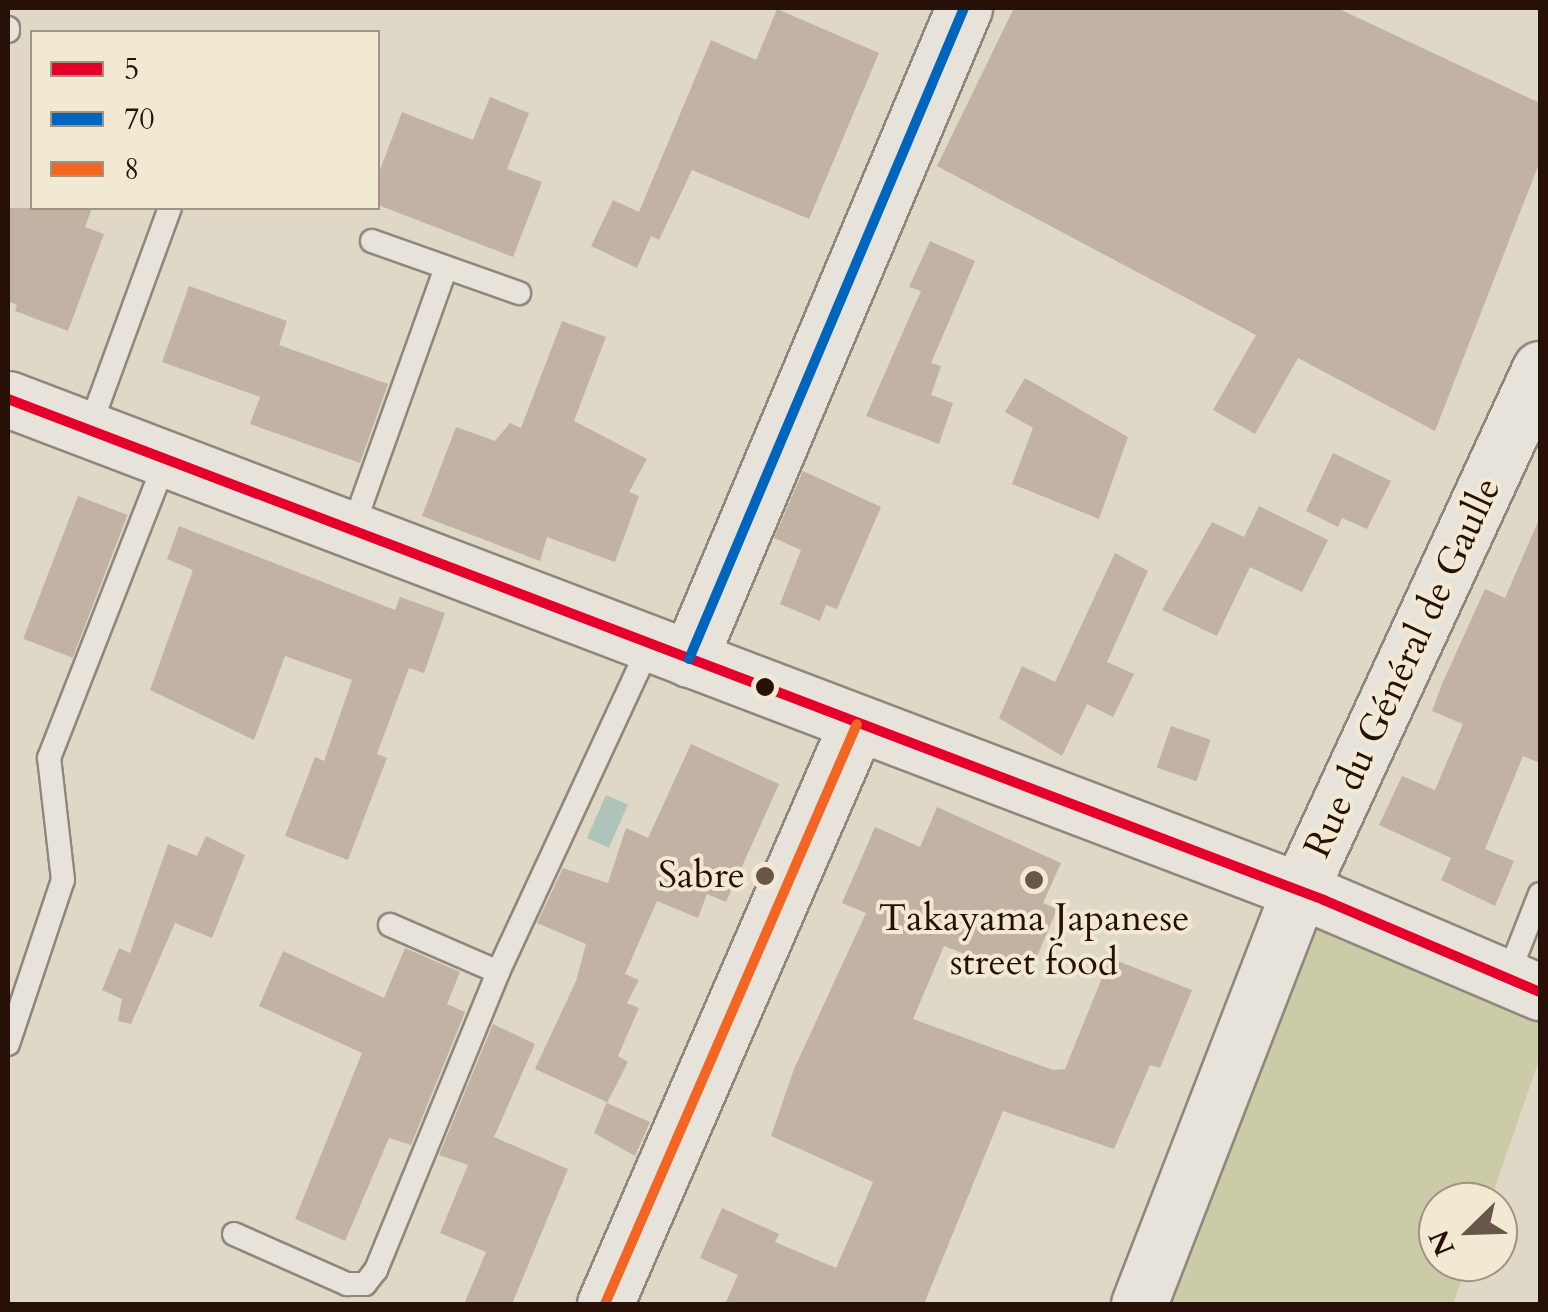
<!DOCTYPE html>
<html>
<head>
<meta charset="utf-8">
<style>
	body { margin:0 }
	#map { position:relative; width:1548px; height:1312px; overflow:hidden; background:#e0d8c6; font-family:Cardo,serif }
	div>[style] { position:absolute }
	.green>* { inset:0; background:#cccba7 }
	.water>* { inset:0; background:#aec4ba; transform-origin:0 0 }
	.building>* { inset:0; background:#c2b2a3; transform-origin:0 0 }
	.roads { filter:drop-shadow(2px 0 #8f877c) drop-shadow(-2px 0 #8f877c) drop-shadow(0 2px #8f877c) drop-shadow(0 -2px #8f877c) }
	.lane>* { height:22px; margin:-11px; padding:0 11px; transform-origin:11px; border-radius:11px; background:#e7e3da }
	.secondary>* { height:55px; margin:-27.5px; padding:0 27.5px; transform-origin:27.5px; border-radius:27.5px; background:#e7e3da }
	.bus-1>* { height:10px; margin:-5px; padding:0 5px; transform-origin:5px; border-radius:5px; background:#e4002b }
	.bus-2>* { height:10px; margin:-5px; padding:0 5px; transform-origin:5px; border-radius:5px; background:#0065bd }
	.bus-3>* { height:10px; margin:-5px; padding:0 5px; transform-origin:5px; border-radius:5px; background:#f26522 }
	.dots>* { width:28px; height:28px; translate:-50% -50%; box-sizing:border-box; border:5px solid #f2e9d3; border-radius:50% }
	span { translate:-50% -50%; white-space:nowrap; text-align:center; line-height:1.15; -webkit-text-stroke:8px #f2e9d3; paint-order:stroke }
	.street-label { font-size:38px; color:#271007 }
	.poi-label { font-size:38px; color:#271007 }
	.right { translate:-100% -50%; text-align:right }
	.frame { position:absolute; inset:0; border:10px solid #271007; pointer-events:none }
	.legend { position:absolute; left:30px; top:30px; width:350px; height:180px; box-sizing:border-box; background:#f2e9d3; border:2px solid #a19281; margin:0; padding:12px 18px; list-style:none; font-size:30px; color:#271007 }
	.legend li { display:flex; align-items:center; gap:20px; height:50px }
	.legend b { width:50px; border:2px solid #a19281 }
	.north { position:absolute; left:1418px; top:1182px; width:100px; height:100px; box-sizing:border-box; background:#f2e9d3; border:2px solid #a19281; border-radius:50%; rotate:247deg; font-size:28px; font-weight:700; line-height:40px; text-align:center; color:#271007 }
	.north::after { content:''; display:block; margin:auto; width:35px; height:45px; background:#68564a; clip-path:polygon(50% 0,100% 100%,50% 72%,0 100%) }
</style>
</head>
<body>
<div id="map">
	<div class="green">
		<div style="clip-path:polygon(1299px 891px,1540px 992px,1540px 1057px,1490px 1202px,1438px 1202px,1438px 1262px,1468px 1262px,1453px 1304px,1139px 1304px)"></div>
	</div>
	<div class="water">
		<div style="left:606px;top:795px;width:24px;height:47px;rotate:24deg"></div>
	</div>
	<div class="building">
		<div style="clip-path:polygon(1014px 8px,1337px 8px,1540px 103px,1540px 161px,1435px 431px,1298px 358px,1255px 434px,1213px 410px,1256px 335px,937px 166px)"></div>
		<div style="clip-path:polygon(777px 9px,879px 53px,809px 219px,692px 170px,659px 240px,651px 236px,637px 268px,591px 246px,613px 200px,639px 212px,711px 40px,756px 60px)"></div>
		<div style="clip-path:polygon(490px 97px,529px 113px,507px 169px,542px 182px,513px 257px,378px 205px,378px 175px,402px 112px,473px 140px)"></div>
		<div style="clip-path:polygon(8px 208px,92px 208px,85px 227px,104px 234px,68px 331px,15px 311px,17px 305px,8px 301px)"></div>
		<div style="clip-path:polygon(930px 241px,975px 261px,931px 363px,941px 366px,931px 395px,953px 403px,939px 444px,866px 416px,921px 291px,909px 287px)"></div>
		<div style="clip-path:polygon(189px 286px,287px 321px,279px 345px,388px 384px,360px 463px,250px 424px,260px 397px,162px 362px)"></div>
		<div style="clip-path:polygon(562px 321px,606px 337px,574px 421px,647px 459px,629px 492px,639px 496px,615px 562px,547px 537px,540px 561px,422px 516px,456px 427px,495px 441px,510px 423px,521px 428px)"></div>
		<div style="clip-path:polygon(1025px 378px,1128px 437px,1099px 519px,1012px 484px,1033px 428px,1005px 412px)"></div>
		<div style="clip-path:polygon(1333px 453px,1391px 481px,1367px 529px,1342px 518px,1338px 527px,1306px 511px)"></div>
		<div style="clip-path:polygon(803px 471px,881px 507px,837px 609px,826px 605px,820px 621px,780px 604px,801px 550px,774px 538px)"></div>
		<div style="left:78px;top:496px;width:53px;height:153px;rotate:21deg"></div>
		<div style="clip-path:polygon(1259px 506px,1328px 540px,1302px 592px,1250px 567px,1217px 636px,1162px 610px,1212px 522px,1244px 537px)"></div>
		<div style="clip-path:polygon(1540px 517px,1540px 763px,1523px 756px,1485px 849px,1514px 861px,1495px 906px,1441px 880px,1451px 858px,1379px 825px,1402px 776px,1435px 790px,1463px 724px,1432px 711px,1442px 684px,1485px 589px,1505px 598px)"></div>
		<div style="clip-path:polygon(179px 526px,395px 610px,400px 597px,445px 613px,424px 673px,409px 668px,377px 754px,387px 758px,348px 860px,285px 836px,315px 757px,324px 761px,352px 680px,285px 656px,254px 740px,150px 690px,193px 570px,167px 559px)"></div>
		<div style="clip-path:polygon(1115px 553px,1148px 571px,1107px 662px,1134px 674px,1113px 717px,1087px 704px,1062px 756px,999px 718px,1022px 666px,1055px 682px)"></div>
		<div style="left:1171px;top:726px;width:42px;height:44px;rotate:19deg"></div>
		<div style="clip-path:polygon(691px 744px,779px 784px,726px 902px,707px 894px,698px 918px,657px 901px,625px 974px,639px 980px,627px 1003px,639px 1008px,618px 1056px,628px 1062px,607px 1103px,650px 1122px,635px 1156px,594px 1133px,607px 1102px,535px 1069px,576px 981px,586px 944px,537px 923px,563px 868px,608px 883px,626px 828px,648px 838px)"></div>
		<div style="clip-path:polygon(937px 807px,1061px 863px,1043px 903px,1057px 909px,1028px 978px,944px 946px,913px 1019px,1053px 1070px,1065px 1069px,1110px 958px,1192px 990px,1160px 1068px,1150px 1065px,1114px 1149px,1003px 1111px,924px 1304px,725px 1304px,738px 1275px,700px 1258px,722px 1208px,779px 1234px,775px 1242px,836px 1268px,858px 1218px,873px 1182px,771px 1136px,794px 1069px,866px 913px,842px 903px,875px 827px,920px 847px)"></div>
		<div style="clip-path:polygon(206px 836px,245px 855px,212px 938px,175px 923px,131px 1024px,118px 1021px,122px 999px,102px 990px,119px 948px,130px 953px,168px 844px,197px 856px)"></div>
		<div style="clip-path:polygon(405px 948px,460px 972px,447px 1004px,465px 1012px,411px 1145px,389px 1138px,345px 1241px,295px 1219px,362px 1053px,259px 1006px,283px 951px,384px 998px)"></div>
		<div style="clip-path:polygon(493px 1024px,535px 1044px,494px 1137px,568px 1169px,512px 1304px,464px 1304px,486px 1252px,440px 1233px,468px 1165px,439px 1155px)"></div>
	</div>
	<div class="roads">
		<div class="lane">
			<div style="left:8px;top:31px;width:3px;rotate:-90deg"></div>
			<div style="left:372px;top:241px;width:156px;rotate:19.5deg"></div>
			<div style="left:89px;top:429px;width:235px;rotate:-69.9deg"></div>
			<div style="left:352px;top:530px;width:278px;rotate:-70.3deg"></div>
			<div style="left:390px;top:925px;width:118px;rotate:23.5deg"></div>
			<div style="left:1507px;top:978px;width:90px;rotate:-68.6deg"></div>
			<div style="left:8px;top:1044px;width:173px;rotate:-71.5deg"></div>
			<div style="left:63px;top:880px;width:123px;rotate:-96.5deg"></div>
			<div style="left:49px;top:758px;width:321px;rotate:-68.6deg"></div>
			<div style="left:234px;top:1234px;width:124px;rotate:23.9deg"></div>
			<div style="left:347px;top:1284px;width:18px"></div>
			<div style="left:365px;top:1284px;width:18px;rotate:-52deg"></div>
			<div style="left:376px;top:1270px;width:322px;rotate:-67.7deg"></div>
			<div style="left:498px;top:972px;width:361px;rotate:-65.1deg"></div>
		</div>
		<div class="secondary">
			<div style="left:8px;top:399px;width:1408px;rotate:20.84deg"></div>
			<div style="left:1324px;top:900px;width:235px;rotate:23.1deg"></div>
			<div style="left:689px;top:659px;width:707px;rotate:-67.1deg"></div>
			<div style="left:605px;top:1304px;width:632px;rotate:-66.52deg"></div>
			<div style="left:1139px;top:1304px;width:443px;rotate:-68.8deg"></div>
			<div style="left:1299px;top:891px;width:575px;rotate:-65.22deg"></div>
		</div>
	</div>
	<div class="bus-1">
		<div style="left:8px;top:399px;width:1408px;rotate:20.84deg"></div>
		<div style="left:1324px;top:900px;width:235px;rotate:23.1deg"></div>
	</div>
	<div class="bus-2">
		<div style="left:689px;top:659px;width:707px;rotate:-67.1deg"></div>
	</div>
	<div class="bus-3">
		<div style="left:605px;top:1304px;width:632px;rotate:-66.52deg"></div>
	</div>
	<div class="dots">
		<div style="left:765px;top:687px;background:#271007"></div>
		<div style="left:765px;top:876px;background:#68564a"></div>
		<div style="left:1034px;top:880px;background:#68564a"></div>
	</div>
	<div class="street-label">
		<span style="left:1403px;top:668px;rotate:-65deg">Rue du Général de Gaulle</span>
	</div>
	<div class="poi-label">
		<span class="right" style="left:745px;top:876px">Sabre</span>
		<span style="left:1034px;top:941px">Takayama Japanese<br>street food</span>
	</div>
	<div class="frame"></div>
	<ul class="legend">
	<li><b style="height:12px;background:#e4002b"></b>5</li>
	<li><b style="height:12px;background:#0065bd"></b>70</li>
	<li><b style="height:12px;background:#f26522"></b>8</li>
	</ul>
	<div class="north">N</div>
</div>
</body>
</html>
